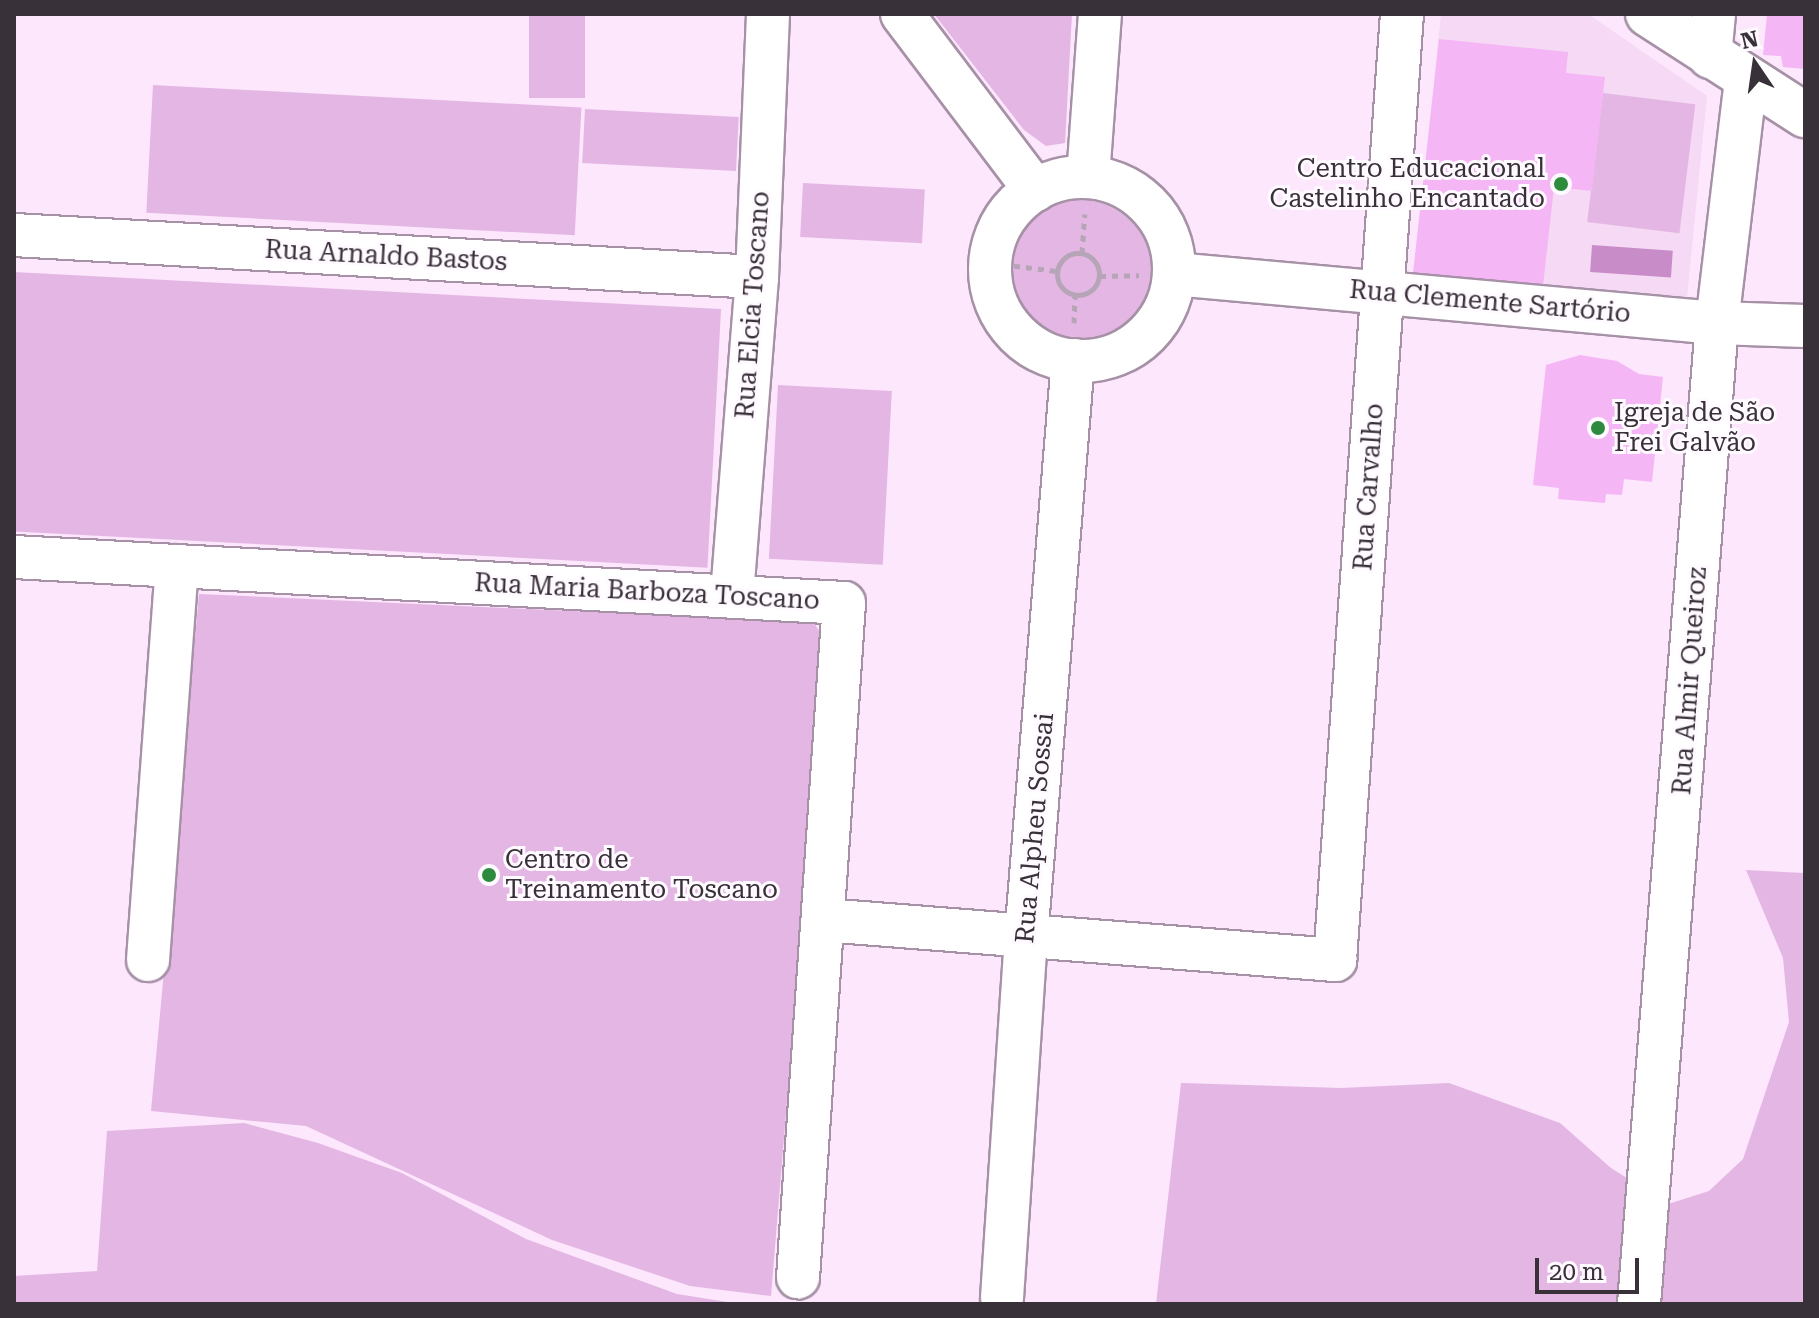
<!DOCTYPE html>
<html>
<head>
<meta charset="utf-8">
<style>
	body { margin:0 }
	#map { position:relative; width:1819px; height:1318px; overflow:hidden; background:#fde7fd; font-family:"Roboto Serif",serif }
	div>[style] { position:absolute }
	.built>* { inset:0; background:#f5d9f5 }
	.green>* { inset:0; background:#e4b6e4; transform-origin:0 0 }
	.round { border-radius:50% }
	.water>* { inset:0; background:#c88cc9; transform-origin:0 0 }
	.building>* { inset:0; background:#f4b6f4 }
	.path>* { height:5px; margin-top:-2.5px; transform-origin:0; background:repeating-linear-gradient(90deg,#b6a5b6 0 6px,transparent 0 12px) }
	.path>.ring { margin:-2.5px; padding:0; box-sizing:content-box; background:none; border:5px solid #b6a5b6; border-radius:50% }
	.roads { filter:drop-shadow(2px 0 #a691a6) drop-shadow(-2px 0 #a691a6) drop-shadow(0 2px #a691a6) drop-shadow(0 -2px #a691a6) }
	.minor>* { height:42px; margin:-21px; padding:0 21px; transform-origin:21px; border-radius:21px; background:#fff }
	.minor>.ring { margin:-21px; padding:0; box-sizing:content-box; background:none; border:42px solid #fff; border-radius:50% }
	.tertiary>* { height:44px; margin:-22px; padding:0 22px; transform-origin:22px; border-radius:22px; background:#fff }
	.dots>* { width:22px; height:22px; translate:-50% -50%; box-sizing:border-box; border:4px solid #fffaff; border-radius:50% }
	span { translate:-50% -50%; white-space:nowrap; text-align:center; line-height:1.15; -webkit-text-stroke:6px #fffaff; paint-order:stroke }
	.poi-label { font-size:26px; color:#393139 }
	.right { translate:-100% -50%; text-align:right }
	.left { translate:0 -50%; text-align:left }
	.street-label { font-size:26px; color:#393139 }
	.frame { position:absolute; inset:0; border:16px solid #393139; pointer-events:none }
	.north { position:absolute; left:1715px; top:24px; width:80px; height:80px; -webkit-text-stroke:6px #fffaff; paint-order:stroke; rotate:347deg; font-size:22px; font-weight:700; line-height:32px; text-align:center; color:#393139 }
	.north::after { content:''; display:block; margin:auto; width:28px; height:36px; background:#393139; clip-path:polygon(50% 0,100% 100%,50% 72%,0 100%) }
	.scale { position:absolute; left:1535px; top:1258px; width:104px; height:36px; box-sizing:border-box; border:4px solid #393139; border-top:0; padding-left:10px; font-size:24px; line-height:28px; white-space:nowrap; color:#393139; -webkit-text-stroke:6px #fffaff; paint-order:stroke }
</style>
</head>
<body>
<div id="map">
	<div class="built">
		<div style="clip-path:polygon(1441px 14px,1588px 14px,1707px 96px,1687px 297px,1414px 273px)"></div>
	</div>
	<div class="green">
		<div style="left:529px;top:14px;width:56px;height:84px"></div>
		<div style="clip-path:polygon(934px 14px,1072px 14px,1065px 143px,1046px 146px,1024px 130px)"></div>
		<div style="left:153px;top:85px;width:429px;height:128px;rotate:3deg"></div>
		<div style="left:1603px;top:93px;width:93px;height:130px;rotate:7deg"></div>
		<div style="left:585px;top:109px;width:154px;height:54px;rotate:3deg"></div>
		<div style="left:803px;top:183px;width:122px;height:54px;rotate:3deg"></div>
		<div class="round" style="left:1001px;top:199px;width:152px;height:152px"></div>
		<div style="left:14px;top:272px;width:708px;height:259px;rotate:3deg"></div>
		<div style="left:778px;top:385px;width:114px;height:174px;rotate:3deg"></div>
		<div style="clip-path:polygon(199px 594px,813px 622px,825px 639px,771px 1296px,690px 1286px,552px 1240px,306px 1126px,151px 1111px)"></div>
		<div style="clip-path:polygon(1746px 870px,1805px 873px,1805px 1304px,1156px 1304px,1181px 1083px,1341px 1088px,1449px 1083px,1560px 1123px,1611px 1168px,1668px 1204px,1709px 1191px,1743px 1159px,1789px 1022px,1783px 958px)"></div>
		<div style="clip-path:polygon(244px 1123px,318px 1143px,402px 1173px,526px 1239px,677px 1294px,740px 1304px,14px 1304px,14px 1276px,97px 1271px,107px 1131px)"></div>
	</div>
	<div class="water">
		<div style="left:1592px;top:245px;width:81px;height:27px;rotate:4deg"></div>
	</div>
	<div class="building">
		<div style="clip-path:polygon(1767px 14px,1805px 14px,1805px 69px,1783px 67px,1781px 56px,1763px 55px)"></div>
		<div style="clip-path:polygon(1439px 39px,1568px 52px,1566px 73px,1605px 77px,1592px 191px,1554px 187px,1543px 286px,1413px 273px)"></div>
		<div style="clip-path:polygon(1580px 355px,1617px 361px,1639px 374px,1663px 377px,1652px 482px,1624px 479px,1622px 495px,1606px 494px,1605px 503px,1558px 499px,1559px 488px,1533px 485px,1546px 365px)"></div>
	</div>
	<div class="path">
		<div class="ring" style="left:1057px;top:253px;width:37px;height:37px"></div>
		<div style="left:1082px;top:253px;width:39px;rotate:-86deg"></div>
		<div style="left:990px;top:263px;width:67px;rotate:6.8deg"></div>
		<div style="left:1100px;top:276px;width:39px;rotate:-1deg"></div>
		<div style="left:1074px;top:323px;width:27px;rotate:-88deg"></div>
	</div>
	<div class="roads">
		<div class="minor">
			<div style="left:902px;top:14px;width:221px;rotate:52.9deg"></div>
			<div style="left:1710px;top:57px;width:43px;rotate:-84.7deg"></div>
			<div style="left:1088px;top:177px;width:163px;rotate:-85.8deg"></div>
			<div class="ring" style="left:990px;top:177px;width:142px;height:142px"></div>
			<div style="left:14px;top:235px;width:744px;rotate:3.24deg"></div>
			<div style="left:1174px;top:274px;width:545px;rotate:5.16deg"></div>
			<div style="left:1717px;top:323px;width:88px;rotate:2deg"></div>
			<div style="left:14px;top:557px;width:831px;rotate:3.17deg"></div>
			<div style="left:844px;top:603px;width:676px;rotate:93.9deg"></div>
			<div style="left:732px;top:595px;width:319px;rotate:-85.5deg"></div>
			<div style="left:757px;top:277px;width:263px;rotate:-87.6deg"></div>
			<div style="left:824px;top:920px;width:513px;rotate:4.48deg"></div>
			<div style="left:1335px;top:960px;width:948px;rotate:-85.95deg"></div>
			<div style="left:148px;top:960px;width:395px;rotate:-85.8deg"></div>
			<div style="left:1002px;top:1298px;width:361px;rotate:-86.2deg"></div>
			<div style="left:1026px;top:938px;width:580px;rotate:-85.35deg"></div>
			<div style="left:1639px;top:1304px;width:984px;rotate:-85.45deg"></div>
			<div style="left:1717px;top:323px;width:245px;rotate:-83.2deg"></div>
		</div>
		<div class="tertiary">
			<div style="left:1648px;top:14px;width:187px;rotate:32.8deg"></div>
		</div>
	</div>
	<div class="dots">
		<div style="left:1561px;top:184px;background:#2e8b3d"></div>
		<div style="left:1598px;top:428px;background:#2e8b3d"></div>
		<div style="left:489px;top:875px;background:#2e8b3d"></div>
	</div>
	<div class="poi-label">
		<span class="right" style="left:1545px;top:184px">Centro Educacional<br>Castelinho Encantado</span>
		<span class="left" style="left:1614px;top:428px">Igreja de São<br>Frei Galvão</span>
		<span class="left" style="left:505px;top:875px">Centro de<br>Treinamento Toscano</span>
	</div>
	<div class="street-label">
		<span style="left:386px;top:256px;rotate:3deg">Rua Arnaldo Bastos</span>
		<span style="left:1490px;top:302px;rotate:5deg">Rua Clemente Sartório</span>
		<span style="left:753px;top:305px;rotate:-86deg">Rua Elcia Toscano</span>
		<span style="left:1369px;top:487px;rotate:-86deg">Rua Carvalho</span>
		<span style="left:647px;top:592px;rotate:3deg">Rua Maria Barboza Toscano</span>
		<span style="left:1690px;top:681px;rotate:-86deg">Rua Almir Queiroz</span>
		<span style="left:1035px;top:828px;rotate:-85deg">Rua Alpheu Sossai</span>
	</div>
	<div class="frame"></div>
	<div class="north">N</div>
	<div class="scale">20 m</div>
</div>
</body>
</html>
